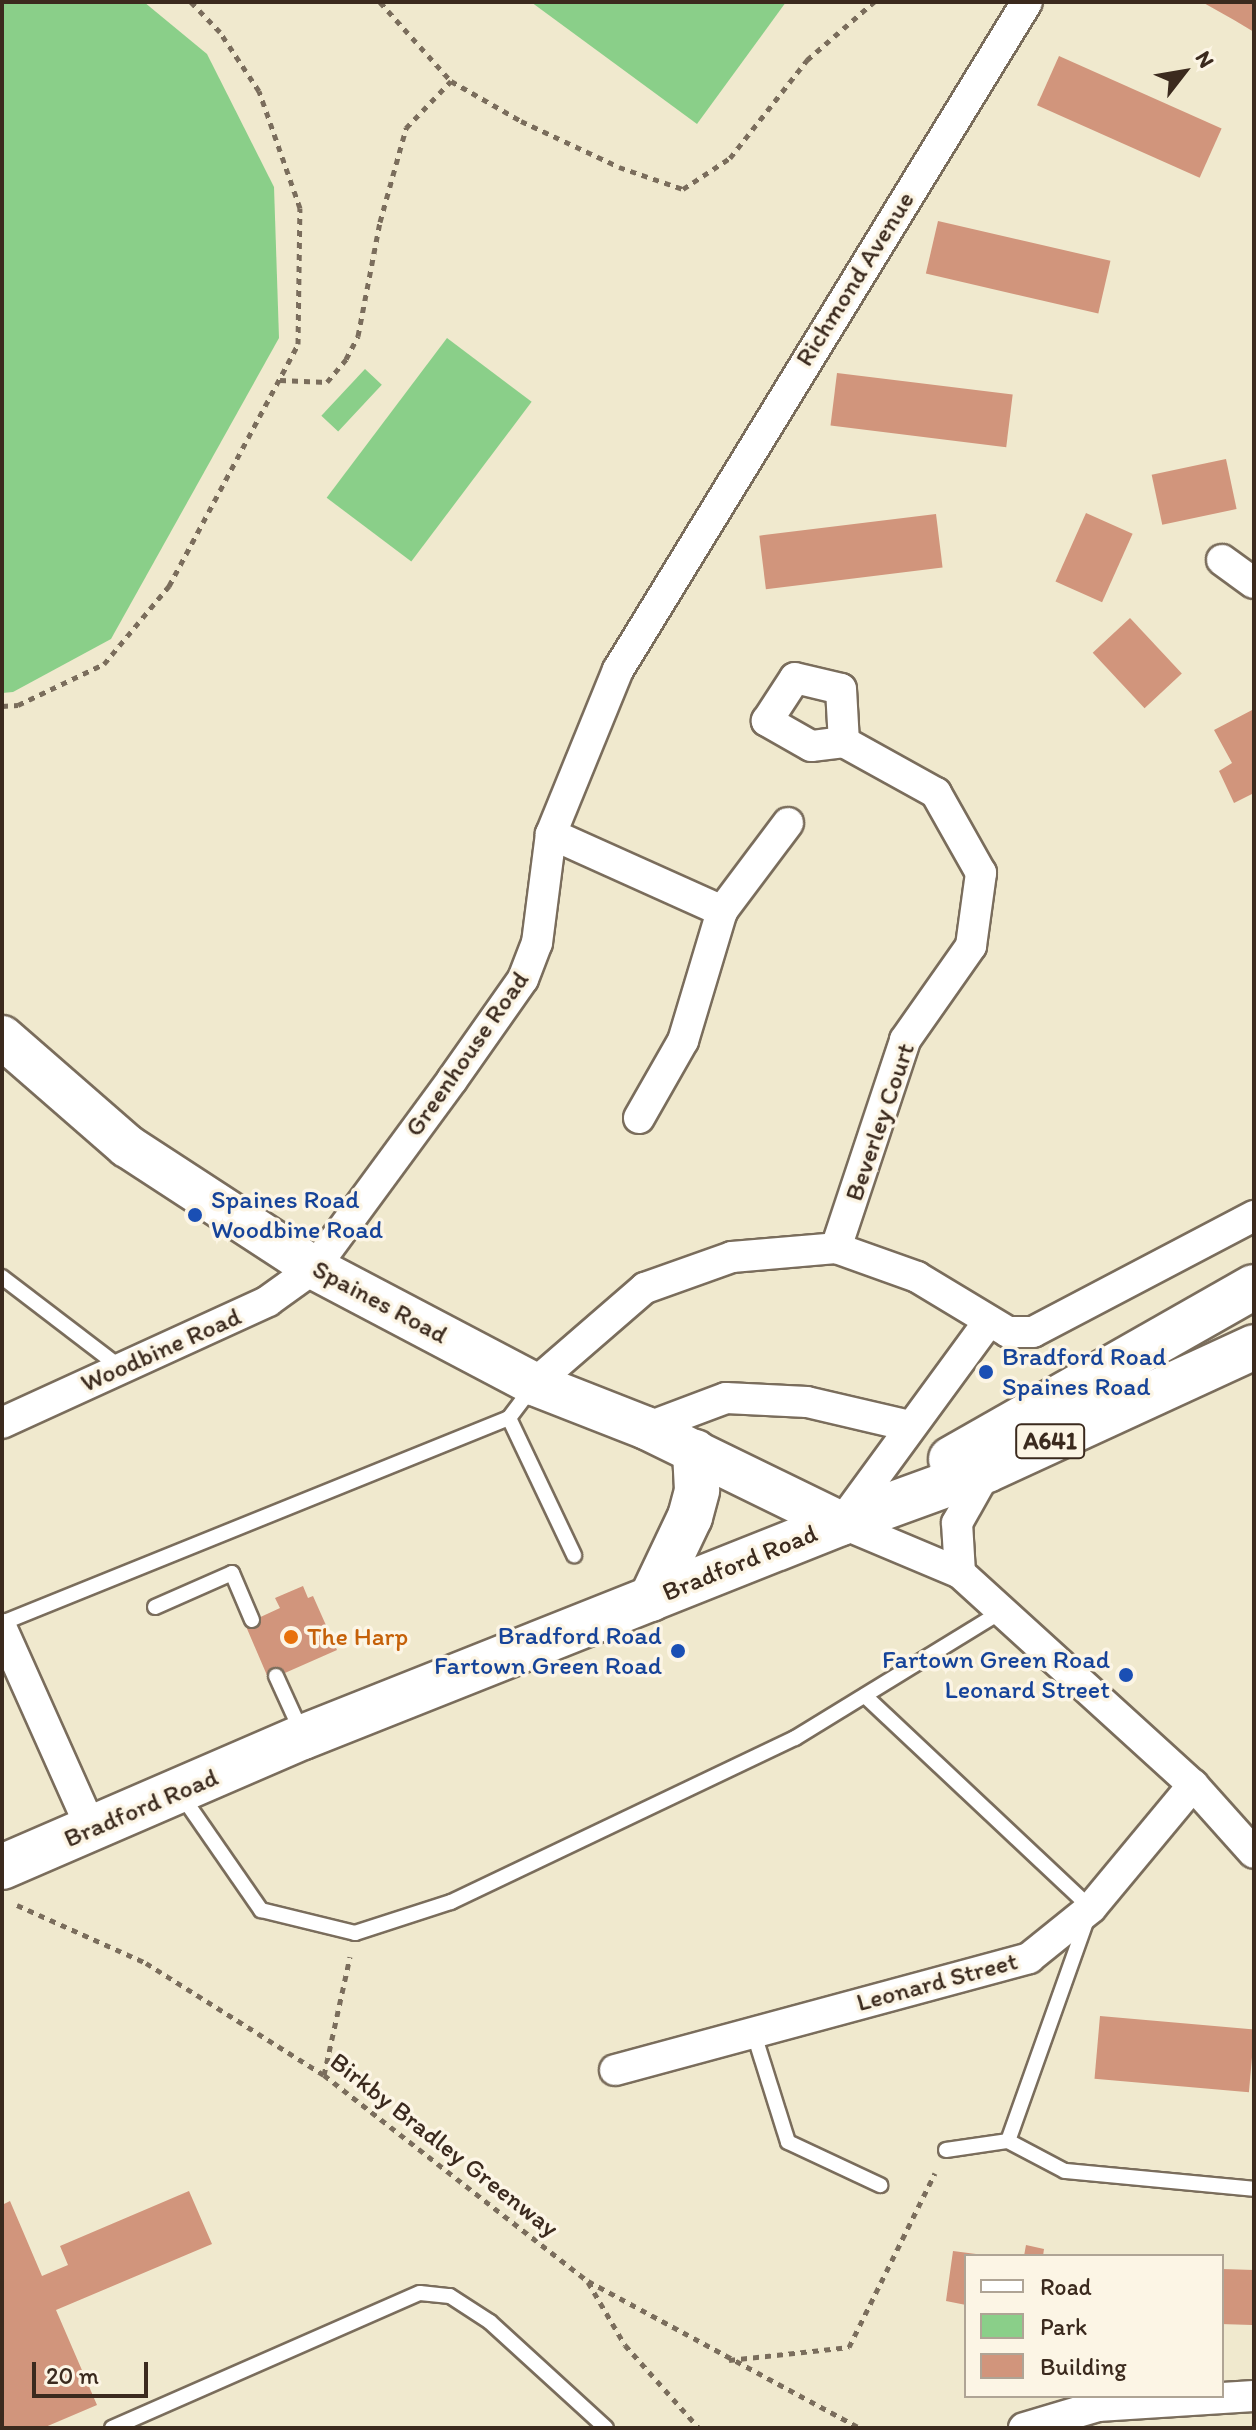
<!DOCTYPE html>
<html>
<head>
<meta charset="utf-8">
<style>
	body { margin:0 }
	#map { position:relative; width:1256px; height:2430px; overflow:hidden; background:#f0e9ce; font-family:Itim,sans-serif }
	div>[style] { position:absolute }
	.green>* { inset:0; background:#8acf89; transform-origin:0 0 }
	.building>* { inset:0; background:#d1957c; transform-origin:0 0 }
	.path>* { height:5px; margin-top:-2.5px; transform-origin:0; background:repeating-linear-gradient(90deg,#7a6d5c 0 6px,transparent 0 12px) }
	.roads { filter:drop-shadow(2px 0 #7a6d5c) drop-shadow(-2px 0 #7a6d5c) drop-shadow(0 2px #7a6d5c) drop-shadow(0 -2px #7a6d5c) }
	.lane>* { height:14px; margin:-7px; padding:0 7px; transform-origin:7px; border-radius:7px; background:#fff }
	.street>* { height:30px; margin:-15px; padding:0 15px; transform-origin:15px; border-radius:15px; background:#fff }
	.secondary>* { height:42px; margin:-21px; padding:0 21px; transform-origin:21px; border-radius:21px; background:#fff }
	.primary>* { height:44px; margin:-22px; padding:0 22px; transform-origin:22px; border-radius:22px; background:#fff }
	.dots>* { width:22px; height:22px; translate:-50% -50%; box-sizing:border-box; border:4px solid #fcf5e5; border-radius:50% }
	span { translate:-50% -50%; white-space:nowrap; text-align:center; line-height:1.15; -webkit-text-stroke:7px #fcf5e5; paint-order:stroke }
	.shield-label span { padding:2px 6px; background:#fcf5e5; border:2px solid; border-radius:6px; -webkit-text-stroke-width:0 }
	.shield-label { font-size:24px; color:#3b2a1e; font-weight:700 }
	.street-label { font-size:26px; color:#3b2a1e }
	.transit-label { font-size:26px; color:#164399 }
	.left { translate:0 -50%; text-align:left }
	.right { translate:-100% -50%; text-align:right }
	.food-label { font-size:26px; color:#c56008 }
	.frame { position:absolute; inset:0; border:4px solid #3b2a1e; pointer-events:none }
	.legend { position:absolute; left:964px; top:2254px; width:260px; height:144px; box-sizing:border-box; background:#fcf5e5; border:2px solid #afa495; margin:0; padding:10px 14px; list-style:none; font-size:24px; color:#3b2a1e }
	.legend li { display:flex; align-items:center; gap:16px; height:40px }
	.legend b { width:40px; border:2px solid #afa495 }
	.north { position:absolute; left:1144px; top:32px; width:80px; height:80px; -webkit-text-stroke:6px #fcf5e5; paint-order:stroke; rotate:59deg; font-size:22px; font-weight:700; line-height:32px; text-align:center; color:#3b2a1e }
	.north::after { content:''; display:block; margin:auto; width:28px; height:36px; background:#3b2a1e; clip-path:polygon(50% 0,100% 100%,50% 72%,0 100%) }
	.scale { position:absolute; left:32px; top:2362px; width:116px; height:36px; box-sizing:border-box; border:4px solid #3b2a1e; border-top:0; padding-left:10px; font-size:24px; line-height:28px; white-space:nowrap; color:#3b2a1e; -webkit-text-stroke:6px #fcf5e5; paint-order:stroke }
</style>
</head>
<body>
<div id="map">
	<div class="green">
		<div style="clip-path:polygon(2px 2px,144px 2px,207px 54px,274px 187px,279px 338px,111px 639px,13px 692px,2px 693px)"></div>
		<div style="clip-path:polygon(531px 2px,786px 2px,697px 124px)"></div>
		<div style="left:447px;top:338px;width:106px;height:200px;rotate:37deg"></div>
		<div style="left:365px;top:369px;width:23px;height:64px;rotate:43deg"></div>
	</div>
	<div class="building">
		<div style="clip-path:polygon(1202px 2px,1254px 2px,1254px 32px,1234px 20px)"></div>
		<div style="left:1059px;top:56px;width:178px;height:54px;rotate:24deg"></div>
		<div style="left:938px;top:221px;width:177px;height:54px;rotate:13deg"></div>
		<div style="left:837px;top:373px;width:177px;height:53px;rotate:7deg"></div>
		<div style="left:1226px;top:459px;width:51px;height:76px;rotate:78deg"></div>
		<div style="left:1086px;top:513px;width:51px;height:75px;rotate:24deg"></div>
		<div style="left:936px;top:514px;width:54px;height:178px;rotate:83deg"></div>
		<div style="left:1130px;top:618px;width:76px;height:51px;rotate:47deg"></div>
		<div style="clip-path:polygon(1254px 709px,1254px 793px,1234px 803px,1219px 771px,1232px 763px,1214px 730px)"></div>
		<div style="clip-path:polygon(303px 1586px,308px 1598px,313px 1596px,337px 1650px,269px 1680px,245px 1624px,280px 1608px,275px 1598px)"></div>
		<div style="left:1100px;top:2016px;width:155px;height:63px;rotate:5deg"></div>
		<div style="clip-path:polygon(189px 2191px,212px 2244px,56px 2310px,97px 2405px,43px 2428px,2px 2428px,2px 2205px,10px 2201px,42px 2276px,68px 2265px,60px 2246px)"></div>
		<div style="clip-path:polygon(1026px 2245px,1044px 2249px,1043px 2256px,1024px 2256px)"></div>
		<div style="clip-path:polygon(953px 2251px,976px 2254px,966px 2256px,966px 2305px,946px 2301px)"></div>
		<div style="left:1222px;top:2269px;width:32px;height:55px;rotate:2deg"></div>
	</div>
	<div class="path">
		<div style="left:380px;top:2px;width:106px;rotate:48.1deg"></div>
		<div style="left:280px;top:380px;width:47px;rotate:2.4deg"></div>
		<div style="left:327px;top:382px;width:30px;rotate:-50deg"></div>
		<div style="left:346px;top:359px;width:26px;rotate:-62deg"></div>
		<div style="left:358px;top:336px;width:116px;rotate:-79.1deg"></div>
		<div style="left:380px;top:222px;width:98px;rotate:-74.5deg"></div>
		<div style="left:406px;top:128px;width:65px;rotate:-46.2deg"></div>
		<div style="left:451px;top:81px;width:81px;rotate:29.7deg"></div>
		<div style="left:521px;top:121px;width:108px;rotate:25.1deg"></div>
		<div style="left:619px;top:167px;width:68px;rotate:19deg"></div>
		<div style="left:683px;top:189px;width:56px;rotate:-33.4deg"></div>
		<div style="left:730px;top:158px;width:125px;rotate:-51.8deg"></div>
		<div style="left:807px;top:60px;width:89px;rotate:-40.9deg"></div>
		<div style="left:2px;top:706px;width:16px;rotate:-4deg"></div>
		<div style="left:18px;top:705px;width:95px;rotate:-25.5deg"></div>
		<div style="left:104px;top:664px;width:102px;rotate:-50.2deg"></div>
		<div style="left:169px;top:586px;width:274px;rotate:-61.9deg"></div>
		<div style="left:298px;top:344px;width:136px;rotate:-89.2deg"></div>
		<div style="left:300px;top:208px;width:124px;rotate:-109.3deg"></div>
		<div style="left:259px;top:91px;width:71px;rotate:-123.5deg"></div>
		<div style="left:220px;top:32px;width:42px;rotate:-134deg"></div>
		<div style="left:17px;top:1905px;width:141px;rotate:24.2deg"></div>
		<div style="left:146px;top:1963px;width:210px;rotate:32.2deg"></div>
		<div style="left:324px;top:2075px;width:335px;rotate:38deg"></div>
		<div style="left:588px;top:2281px;width:309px;rotate:28.4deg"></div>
		<div style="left:324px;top:2075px;width:121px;rotate:-77.6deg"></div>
		<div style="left:588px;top:2282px;width:73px;rotate:59.6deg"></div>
		<div style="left:625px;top:2345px;width:111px;rotate:48.3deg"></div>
		<div style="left:729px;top:2360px;width:121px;rotate:-6.2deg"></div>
		<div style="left:849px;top:2347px;width:194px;rotate:-63.7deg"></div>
	</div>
	<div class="roads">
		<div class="lane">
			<div style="left:2px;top:1277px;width:150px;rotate:37.4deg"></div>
			<div style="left:509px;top:1418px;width:152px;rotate:64.6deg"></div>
			<div style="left:155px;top:1607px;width:84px;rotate:-23.8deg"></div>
			<div style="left:232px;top:1573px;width:51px;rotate:66.9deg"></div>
			<div style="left:2px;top:1623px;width:547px;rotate:-22.02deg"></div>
			<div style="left:509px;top:1418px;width:36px;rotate:-53deg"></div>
			<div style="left:276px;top:1676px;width:63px;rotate:65.5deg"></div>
			<div style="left:865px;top:1696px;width:310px;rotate:43.2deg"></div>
			<div style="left:1091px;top:1908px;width:247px;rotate:109.6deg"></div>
			<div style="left:1008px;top:2141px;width:64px;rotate:27.8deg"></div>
			<div style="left:1065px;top:2171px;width:190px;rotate:5.4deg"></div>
			<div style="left:182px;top:1796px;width:139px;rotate:55.3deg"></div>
			<div style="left:261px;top:1910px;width:97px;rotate:13.7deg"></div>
			<div style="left:355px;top:1933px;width:101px;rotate:-17.9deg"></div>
			<div style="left:451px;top:1902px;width:381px;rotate:-25.5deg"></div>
			<div style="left:795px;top:1738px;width:243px;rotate:-31.5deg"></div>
			<div style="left:753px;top:2031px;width:116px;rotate:72.5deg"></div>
			<div style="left:788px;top:2142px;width:102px;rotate:25.1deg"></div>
			<div style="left:946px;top:2150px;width:63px;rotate:-8.3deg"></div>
			<div style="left:112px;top:2428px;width:336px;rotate:-23.7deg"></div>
			<div style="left:420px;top:2293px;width:30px;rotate:6deg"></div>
			<div style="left:450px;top:2296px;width:48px;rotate:33deg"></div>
			<div style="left:490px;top:2322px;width:157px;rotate:42.4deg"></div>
		</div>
		<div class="street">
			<div style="left:1222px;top:560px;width:39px;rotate:36deg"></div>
			<div style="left:551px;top:834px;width:188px;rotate:24.2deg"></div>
			<div style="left:639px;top:1118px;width:89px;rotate:-60.3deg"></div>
			<div style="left:683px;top:1041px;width:136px;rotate:-73.3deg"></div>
			<div style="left:722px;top:911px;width:110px;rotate:-53.1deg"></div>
			<div style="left:836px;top:1248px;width:219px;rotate:-71.6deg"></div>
			<div style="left:905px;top:1040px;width:115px;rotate:-54.9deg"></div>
			<div style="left:971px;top:946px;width:74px;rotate:-82.2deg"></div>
			<div style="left:981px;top:873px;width:92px;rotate:-119.4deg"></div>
			<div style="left:936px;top:793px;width:105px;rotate:-151deg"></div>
			<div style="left:844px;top:742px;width:33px;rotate:173deg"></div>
			<div style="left:811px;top:746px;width:51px;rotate:-150.4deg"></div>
			<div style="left:767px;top:721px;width:51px;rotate:-56.9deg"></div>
			<div style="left:795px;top:678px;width:47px;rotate:13.4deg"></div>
			<div style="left:841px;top:689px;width:53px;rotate:86.8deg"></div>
			<div style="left:989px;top:1321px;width:250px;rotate:126.2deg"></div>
			<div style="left:841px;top:1523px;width:129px;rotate:22.8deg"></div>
			<div style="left:960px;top:1573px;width:315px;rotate:42.3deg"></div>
			<div style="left:1193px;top:1785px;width:91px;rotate:48.1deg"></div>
			<div style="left:534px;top:1384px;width:147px;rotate:-40.9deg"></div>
			<div style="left:645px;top:1288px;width:92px;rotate:-19.6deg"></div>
			<div style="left:732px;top:1257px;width:104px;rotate:-4.9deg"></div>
			<div style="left:836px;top:1248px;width:86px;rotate:19.7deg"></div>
			<div style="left:917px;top:1277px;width:106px;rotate:31.1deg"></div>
			<div style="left:1008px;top:1332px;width:25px"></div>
			<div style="left:1033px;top:1332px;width:250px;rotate:-27.7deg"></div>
			<div style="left:2px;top:1423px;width:293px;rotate:-24.6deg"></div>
			<div style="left:268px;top:1301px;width:57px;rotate:-35.7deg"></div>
			<div style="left:314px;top:1268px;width:233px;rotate:-53.7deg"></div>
			<div style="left:452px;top:1080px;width:123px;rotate:-54.9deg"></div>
			<div style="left:523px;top:979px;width:39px;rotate:-69deg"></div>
			<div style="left:537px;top:943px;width:110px;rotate:-82.7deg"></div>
			<div style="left:551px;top:834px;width:177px;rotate:-67.8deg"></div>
			<div style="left:618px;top:670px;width:783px;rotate:-58.52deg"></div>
			<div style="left:646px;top:1428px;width:85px;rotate:-20.6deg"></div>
			<div style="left:726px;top:1398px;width:81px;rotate:2.8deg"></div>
			<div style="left:807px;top:1402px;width:106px;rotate:13.1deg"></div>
			<div style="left:960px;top:1573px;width:50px;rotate:-93.4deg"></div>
			<div style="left:957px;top:1523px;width:61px;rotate:-60.5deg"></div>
			<div style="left:2px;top:1629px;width:220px;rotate:65.9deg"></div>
			<div style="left:615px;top:2070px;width:429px;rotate:-15.1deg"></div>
			<div style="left:1029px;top:1958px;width:80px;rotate:-38.9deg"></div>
			<div style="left:1091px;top:1908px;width:160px;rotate:-50.3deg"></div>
			<div style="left:1024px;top:2428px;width:77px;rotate:-16.6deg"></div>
			<div style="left:1098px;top:2406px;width:156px;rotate:-3.7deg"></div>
		</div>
		<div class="secondary">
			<div style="left:2px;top:1037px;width:166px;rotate:41.1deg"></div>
			<div style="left:127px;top:1146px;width:223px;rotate:33.1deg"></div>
			<div style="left:314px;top:1268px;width:249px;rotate:27.8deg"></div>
			<div style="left:534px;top:1384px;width:120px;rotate:21.4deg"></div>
			<div style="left:646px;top:1428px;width:217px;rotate:26deg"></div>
		</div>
		<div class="primary">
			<div style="left:951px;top:1459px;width:348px;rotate:-29.6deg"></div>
			<div style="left:651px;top:1599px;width:91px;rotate:-64.6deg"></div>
			<div style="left:690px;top:1517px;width:28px;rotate:-75deg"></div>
			<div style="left:697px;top:1490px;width:38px;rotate:-93deg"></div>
			<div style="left:2px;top:1867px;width:328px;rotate:-23.4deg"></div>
			<div style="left:303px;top:1737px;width:579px;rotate:-21.69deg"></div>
			<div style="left:841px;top:1523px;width:155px;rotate:-20deg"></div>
			<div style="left:987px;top:1470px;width:294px;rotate:-24.7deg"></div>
		</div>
	</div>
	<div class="dots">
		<div style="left:195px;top:1215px;background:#1a4fb4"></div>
		<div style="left:986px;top:1372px;background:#1a4fb4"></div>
		<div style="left:291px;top:1637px;background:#e8710a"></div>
		<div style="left:678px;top:1651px;background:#1a4fb4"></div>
		<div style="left:1126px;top:1675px;background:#1a4fb4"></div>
	</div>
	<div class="shield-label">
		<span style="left:1050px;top:1441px">A641</span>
	</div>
	<div class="street-label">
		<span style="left:855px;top:279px;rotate:-58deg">Richmond Avenue</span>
		<span style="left:467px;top:1054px;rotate:-55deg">Greenhouse Road</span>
		<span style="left:880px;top:1122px;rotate:-71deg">Beverley Court</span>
		<span style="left:380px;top:1302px;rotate:28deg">Spaines Road</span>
		<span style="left:161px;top:1350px;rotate:-24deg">Woodbine Road</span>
		<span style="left:740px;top:1563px;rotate:-22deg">Bradford Road</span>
		<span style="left:141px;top:1808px;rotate:-23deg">Bradford Road</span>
		<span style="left:937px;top:1982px;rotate:-15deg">Leonard Street</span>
		<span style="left:444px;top:2145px;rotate:38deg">Birkby Bradley Greenway</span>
	</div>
	<div class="transit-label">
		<span class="left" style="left:211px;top:1215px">Spaines Road<br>Woodbine Road</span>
		<span class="left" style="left:1002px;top:1372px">Bradford Road<br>Spaines Road</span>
		<span class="right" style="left:662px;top:1651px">Bradford Road<br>Fartown Green Road</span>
		<span class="right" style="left:1110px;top:1675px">Fartown Green Road<br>Leonard Street</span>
	</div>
	<div class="food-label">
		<span class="left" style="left:307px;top:1637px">The Harp</span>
	</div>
	<div class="frame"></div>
	<ul class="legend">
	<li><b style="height:10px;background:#fff"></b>Road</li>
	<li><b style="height:22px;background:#8acf89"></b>Park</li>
	<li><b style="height:22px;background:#d1957c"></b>Building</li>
	</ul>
	<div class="north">N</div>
	<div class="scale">20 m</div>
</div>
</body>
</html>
